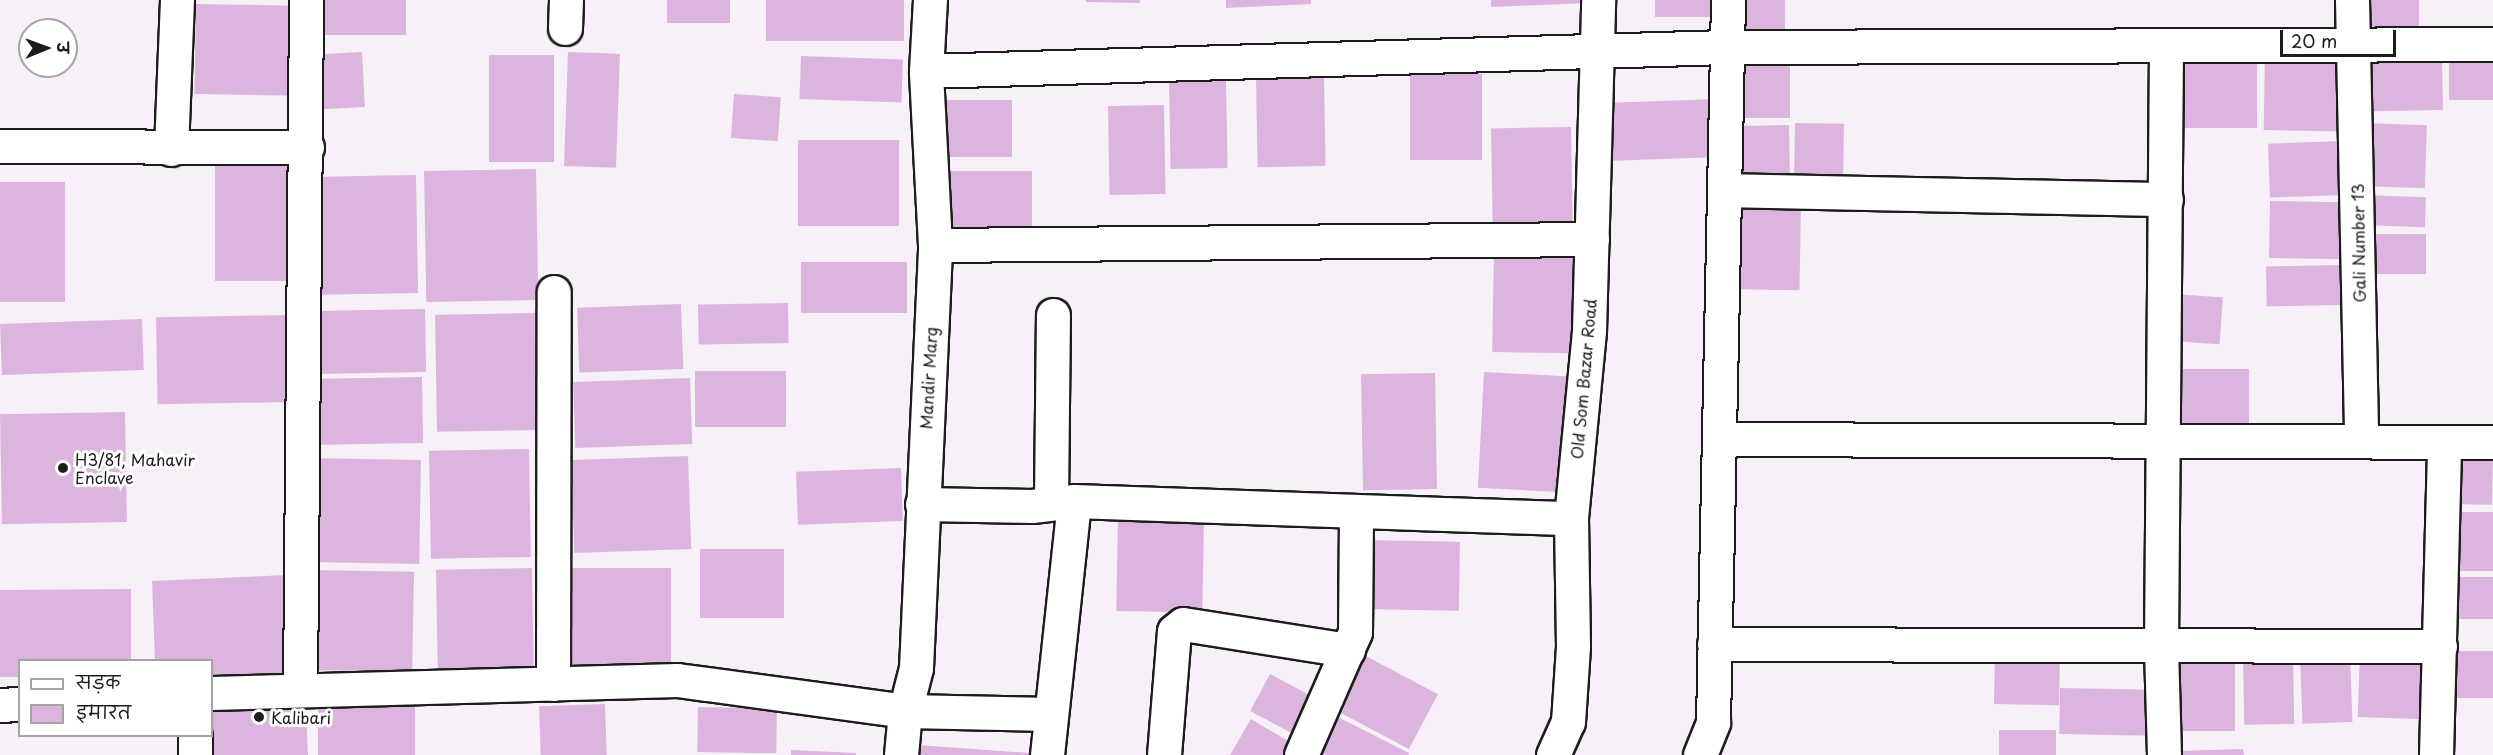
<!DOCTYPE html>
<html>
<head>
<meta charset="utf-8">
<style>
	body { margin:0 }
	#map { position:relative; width:2493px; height:755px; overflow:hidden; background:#f8f0f8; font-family:"Playpen Sans","Playpen Sans Deva",sans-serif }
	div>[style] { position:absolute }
	.building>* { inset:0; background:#dbb5dd; transform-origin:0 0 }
	.roads { filter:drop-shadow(2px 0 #1c1c1c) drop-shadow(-2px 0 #1c1c1c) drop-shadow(0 2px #1c1c1c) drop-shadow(0 -2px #1c1c1c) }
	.street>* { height:33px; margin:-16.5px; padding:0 16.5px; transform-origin:16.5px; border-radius:16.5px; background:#fff }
	.dots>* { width:16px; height:16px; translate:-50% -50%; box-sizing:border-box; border:3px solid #fff; border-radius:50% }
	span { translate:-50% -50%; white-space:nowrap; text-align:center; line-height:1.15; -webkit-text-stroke:6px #fff; paint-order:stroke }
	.street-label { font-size:16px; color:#1c1c1c }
	.poi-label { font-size:16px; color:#1c1c1c }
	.left { translate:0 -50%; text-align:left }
	.legend { position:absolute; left:18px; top:659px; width:195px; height:78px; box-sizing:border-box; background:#fff; border:2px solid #a4a4a4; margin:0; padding:8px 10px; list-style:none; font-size:18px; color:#1c1c1c }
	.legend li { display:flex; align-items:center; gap:12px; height:30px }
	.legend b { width:30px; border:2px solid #a4a4a4 }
	.north { position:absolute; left:18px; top:18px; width:60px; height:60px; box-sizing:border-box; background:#fff; border:2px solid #a4a4a4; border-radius:50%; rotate:89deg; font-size:16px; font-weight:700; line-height:24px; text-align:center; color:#1c1c1c }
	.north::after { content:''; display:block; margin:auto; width:21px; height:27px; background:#1c1c1c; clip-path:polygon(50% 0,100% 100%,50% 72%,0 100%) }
	.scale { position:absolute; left:2280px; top:30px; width:116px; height:27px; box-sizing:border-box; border:3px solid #1c1c1c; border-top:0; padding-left:8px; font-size:18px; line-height:21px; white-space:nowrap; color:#1c1c1c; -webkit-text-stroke:4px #fff; paint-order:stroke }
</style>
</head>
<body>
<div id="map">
	<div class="building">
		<div style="left:324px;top:0;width:82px;height:35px"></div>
		<div style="left:667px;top:0;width:63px;height:23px"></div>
		<div style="left:766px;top:0;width:138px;height:41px"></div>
		<div style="clip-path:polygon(1086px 0,1140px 0,1140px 3px,1086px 2px)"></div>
		<div style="clip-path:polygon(1226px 0,1311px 0,1311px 4px,1226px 8px)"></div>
		<div style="clip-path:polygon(1491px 0,1587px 0,1587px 3px,1491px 7px)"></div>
		<div style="left:1655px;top:0;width:63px;height:17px"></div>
		<div style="left:1735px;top:0;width:50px;height:34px"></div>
		<div style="left:2359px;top:0;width:60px;height:35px"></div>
		<div style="left:196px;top:4px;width:101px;height:90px;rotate:1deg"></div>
		<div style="left:362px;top:52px;width:55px;height:47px;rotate:87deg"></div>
		<div style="left:568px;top:52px;width:52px;height:114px;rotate:2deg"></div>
		<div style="left:2265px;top:52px;width:85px;height:78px;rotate:1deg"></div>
		<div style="left:2442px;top:54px;width:56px;height:72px;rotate:89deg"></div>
		<div style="left:2493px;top:54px;width:46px;height:44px;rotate:90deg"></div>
		<div style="left:489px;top:55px;width:65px;height:107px"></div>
		<div style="left:801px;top:56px;width:102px;height:43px;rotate:2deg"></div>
		<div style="left:2257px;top:58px;width:70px;height:76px;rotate:90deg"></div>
		<div style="left:1742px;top:64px;width:48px;height:54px"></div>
		<div style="left:1410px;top:74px;width:72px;height:86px"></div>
		<div style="left:1324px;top:76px;width:90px;height:68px;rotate:89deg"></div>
		<div style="left:1226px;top:79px;width:89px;height:57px;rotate:89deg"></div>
		<div style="left:734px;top:94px;width:47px;height:44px;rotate:4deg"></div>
		<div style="left:1718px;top:99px;width:58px;height:115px;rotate:88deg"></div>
		<div style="left:940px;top:100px;width:72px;height:57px"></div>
		<div style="left:1164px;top:105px;width:89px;height:56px;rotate:89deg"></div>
		<div style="left:1795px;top:123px;width:49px;height:59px;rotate:1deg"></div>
		<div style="left:2364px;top:123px;width:63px;height:63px;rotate:2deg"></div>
		<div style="left:1789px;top:125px;width:52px;height:51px;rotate:89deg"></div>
		<div style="left:1571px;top:127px;width:98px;height:80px;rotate:89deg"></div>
		<div style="left:798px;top:140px;width:101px;height:86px"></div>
		<div style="left:2344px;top:141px;width:54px;height:76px;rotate:88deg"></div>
		<div style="left:291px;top:159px;width:122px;height:76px;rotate:90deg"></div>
		<div style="left:536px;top:169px;width:131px;height:112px;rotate:89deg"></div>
		<div style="left:945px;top:171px;width:87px;height:59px"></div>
		<div style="left:416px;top:175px;width:118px;height:97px;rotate:89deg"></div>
		<div style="left:0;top:182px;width:65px;height:120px"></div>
		<div style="left:2363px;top:195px;width:63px;height:30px;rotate:2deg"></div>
		<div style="left:2270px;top:201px;width:77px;height:57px;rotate:1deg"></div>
		<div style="left:1729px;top:202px;width:72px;height:87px;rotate:1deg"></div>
		<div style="left:2363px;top:234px;width:63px;height:40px"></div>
		<div style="left:1494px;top:248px;width:79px;height:104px;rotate:1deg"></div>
		<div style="left:801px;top:262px;width:106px;height:51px"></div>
		<div style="left:2346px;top:265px;width:40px;height:80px;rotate:89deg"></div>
		<div style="left:2174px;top:294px;width:49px;height:47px;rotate:4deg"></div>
		<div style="left:788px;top:303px;width:40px;height:90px;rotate:89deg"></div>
		<div style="left:681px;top:304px;width:65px;height:104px;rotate:88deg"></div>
		<div style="left:425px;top:309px;width:63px;height:112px;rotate:89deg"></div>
		<div style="left:541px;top:313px;width:117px;height:106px;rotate:89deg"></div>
		<div style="left:290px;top:315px;width:87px;height:134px;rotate:89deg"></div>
		<div style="left:142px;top:319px;width:51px;height:142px;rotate:88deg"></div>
		<div style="left:2172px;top:369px;width:77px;height:60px"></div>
		<div style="left:695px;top:371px;width:91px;height:56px"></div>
		<div style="left:1484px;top:372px;width:86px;height:116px;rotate:3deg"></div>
		<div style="left:1435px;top:373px;width:116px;height:74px;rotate:89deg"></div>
		<div style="left:422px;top:377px;width:66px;height:115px;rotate:89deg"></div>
		<div style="left:690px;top:378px;width:66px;height:117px;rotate:88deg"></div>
		<div style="left:125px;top:412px;width:110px;height:125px;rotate:89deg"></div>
		<div style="left:529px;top:449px;width:108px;height:100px;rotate:89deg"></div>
		<div style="left:2449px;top:453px;width:44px;height:51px;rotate:1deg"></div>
		<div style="left:688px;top:456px;width:93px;height:117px;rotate:88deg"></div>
		<div style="left:309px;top:458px;width:112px;height:104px;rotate:1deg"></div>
		<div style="left:901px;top:468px;width:53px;height:105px;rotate:88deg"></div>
		<div style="left:2446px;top:512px;width:47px;height:59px"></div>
		<div style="left:1118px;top:515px;width:86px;height:96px;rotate:1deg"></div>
		<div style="left:1362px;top:540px;width:98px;height:69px;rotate:1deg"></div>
		<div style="left:700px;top:549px;width:84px;height:69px"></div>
		<div style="left:532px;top:568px;width:104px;height:96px;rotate:89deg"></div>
		<div style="left:671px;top:568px;width:104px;height:111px;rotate:90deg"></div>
		<div style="left:312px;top:570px;width:102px;height:100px;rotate:1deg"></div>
		<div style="clip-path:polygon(288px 575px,293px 681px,212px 685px,212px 660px,155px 660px,152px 581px)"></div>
		<div style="left:2493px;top:577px;width:42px;height:44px;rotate:90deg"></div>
		<div style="clip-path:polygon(131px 589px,131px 660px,20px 660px,20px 677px,0 677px,0 590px)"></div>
		<div style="left:1995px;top:649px;width:65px;height:55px;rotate:1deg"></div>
		<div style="left:2360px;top:651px;width:67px;height:66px;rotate:2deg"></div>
		<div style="left:2493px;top:651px;width:47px;height:46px;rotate:90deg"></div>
		<div style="left:2350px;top:653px;width:69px;height:50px;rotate:88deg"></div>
		<div style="left:1362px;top:654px;width:86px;height:62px;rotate:28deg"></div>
		<div style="left:2293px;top:655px;width:69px;height:50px;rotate:89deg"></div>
		<div style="left:2177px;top:658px;width:58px;height:73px"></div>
		<div style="left:1270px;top:674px;width:55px;height:42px;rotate:28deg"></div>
		<div style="left:2060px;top:688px;width:94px;height:46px;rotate:1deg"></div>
		<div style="clip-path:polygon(305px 695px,308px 755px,205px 755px,204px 736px,212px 736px,212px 699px)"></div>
		<div style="left:318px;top:702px;width:97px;height:53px"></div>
		<div style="left:605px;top:704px;width:51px;height:66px;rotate:88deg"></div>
		<div style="left:698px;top:707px;width:79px;height:45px;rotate:1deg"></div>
		<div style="clip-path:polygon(1328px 712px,1409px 753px,1409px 755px,1306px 755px)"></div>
		<div style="clip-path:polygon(1251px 719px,1295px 745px,1289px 755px,1230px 755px)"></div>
		<div style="left:1999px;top:730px;width:57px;height:25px"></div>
		<div style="clip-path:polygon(918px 745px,1030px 753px,1030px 755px,917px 755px)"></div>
		<div style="clip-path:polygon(2243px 749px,2244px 755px,2177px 755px,2177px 751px)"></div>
		<div style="clip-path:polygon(791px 750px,856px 753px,856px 755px,791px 755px)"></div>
	</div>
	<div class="roads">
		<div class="street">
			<div style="left:2352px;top:0;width:441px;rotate:88.8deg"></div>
			<div style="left:565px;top:28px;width:28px;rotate:-88deg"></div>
			<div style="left:926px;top:71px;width:801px;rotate:-1.72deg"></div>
			<div style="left:1727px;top:47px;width:766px;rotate:-0.22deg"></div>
			<div style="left:0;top:146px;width:307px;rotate:0.2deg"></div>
			<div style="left:171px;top:149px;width:149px;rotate:-87.7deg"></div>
			<div style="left:1725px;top:190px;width:441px;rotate:1.2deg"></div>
			<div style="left:935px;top:245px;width:657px;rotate:-0.52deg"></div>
			<div style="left:1719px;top:439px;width:774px;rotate:0.22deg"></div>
			<div style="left:1051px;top:502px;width:187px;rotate:-89.4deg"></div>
			<div style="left:922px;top:504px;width:110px;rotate:1deg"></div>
			<div style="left:1032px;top:506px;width:42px;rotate:-6.8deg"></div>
			<div style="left:1074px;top:501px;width:497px;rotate:2deg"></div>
			<div style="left:1714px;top:644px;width:726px;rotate:0.16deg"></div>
			<div style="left:553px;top:684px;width:392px;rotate:-89.9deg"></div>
			<div style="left:300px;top:689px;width:689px;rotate:-89.5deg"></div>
			<div style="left:212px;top:693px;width:465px;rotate:-1.6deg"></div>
			<div style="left:677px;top:680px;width:230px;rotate:7.7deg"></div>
			<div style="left:905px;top:711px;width:146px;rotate:1.2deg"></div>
			<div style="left:0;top:705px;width:20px;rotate:-3deg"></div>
			<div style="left:195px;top:736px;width:19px;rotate:90deg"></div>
			<div style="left:901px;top:755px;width:44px;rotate:-84.8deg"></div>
			<div style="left:905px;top:711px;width:44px;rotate:-75.7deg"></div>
			<div style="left:916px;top:668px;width:423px;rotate:-87.4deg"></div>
			<div style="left:935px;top:245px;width:174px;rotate:-93deg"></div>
			<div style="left:926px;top:71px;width:71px;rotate:-86.8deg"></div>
			<div style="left:1047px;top:755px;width:255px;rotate:-83.9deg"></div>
			<div style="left:1164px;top:755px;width:124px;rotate:-85.4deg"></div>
			<div style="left:1174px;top:631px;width:11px;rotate:-38deg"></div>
			<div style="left:1183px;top:624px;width:167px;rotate:9deg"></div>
			<div style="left:1301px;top:755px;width:134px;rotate:-66.3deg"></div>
			<div style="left:1355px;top:632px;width:119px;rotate:-89.5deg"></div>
			<div style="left:1553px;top:755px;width:36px;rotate:-66deg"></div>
			<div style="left:1568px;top:722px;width:76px;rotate:-86.2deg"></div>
			<div style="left:1573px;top:646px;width:128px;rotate:-90.9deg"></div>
			<div style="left:1571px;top:518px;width:189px;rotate:-84.5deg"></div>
			<div style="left:1589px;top:330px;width:330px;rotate:-88.4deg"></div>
			<div style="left:1700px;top:755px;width:35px;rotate:-68deg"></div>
			<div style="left:1713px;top:722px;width:722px;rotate:-88.81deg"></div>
			<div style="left:2164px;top:755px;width:110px;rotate:-91.6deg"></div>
			<div style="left:2161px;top:645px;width:599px;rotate:-89.52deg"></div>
			<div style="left:2436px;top:755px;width:313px;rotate:-88.5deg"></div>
		</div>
	</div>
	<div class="dots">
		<div style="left:63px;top:468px;background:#1c1c1c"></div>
		<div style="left:259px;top:717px;background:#1c1c1c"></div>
	</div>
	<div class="street-label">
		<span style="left:2358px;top:243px;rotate:-91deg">Gali Number 13</span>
		<span style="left:928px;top:378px;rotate:-87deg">Mandir Marg</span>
		<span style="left:1583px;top:379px;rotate:-85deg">Old Som Bazar Road</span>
	</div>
	<div class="poi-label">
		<span class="left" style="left:75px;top:468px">H3/81, Mahavir<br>Enclave</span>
		<span class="left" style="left:271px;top:717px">Kalibari</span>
	</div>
	<ul class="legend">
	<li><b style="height:8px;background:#fff"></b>सड़क</li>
	<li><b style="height:16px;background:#dbb5dd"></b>इमारत</li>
	</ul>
	<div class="north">उ</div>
	<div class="scale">20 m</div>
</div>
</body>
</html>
